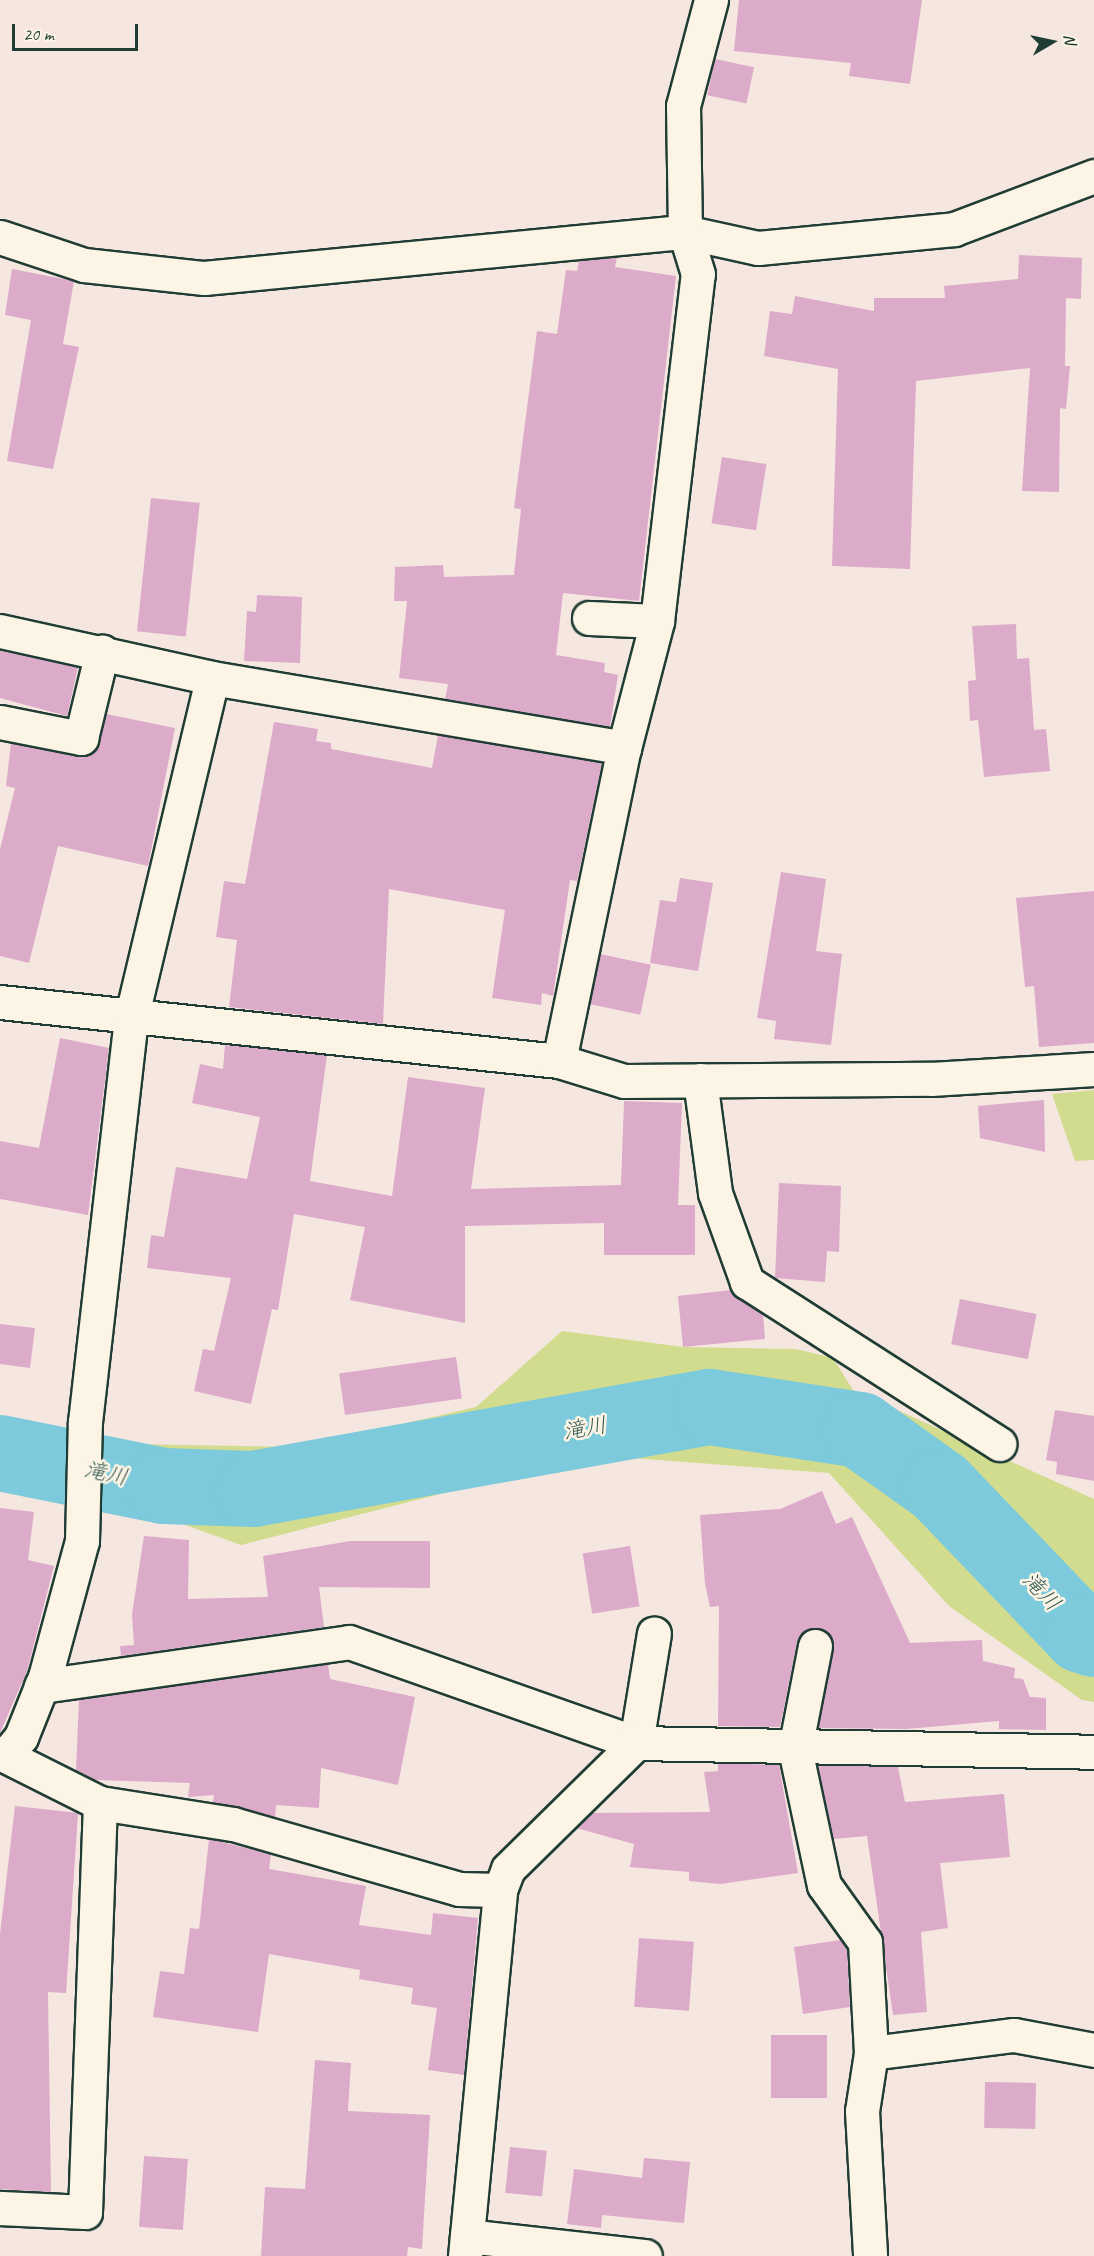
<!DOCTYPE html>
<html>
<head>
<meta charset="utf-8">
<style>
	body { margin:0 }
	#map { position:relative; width:1094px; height:2256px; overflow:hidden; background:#f6e6e0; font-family:Caveat,"Klee One",sans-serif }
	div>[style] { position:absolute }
	.green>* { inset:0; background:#d1dc8f }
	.river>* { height:76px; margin:-38px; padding:0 38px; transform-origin:38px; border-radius:38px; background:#7ccadb }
	.building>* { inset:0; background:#dcabca; transform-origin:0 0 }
	.roads { filter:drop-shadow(2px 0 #1f3d34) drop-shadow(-2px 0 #1f3d34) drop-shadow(0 2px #1f3d34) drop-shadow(0 -2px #1f3d34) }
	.minor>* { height:33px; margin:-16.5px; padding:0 16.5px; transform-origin:16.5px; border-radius:16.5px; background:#fcf5e5 }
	span { translate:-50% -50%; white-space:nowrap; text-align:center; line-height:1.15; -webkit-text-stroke:5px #fcf5e5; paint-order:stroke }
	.water-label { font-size:22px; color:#325955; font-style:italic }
	.north { position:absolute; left:1022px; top:12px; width:60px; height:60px; -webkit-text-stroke:4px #fcf5e5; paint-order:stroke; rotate:81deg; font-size:16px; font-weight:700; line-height:24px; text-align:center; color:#1f3d34 }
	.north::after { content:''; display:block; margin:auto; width:21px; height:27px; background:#1f3d34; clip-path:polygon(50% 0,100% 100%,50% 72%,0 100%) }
	.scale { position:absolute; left:12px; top:24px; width:126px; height:27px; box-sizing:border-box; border:3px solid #1f3d34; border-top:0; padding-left:8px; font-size:18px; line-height:21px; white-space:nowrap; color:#1f3d34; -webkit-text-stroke:4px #fcf5e5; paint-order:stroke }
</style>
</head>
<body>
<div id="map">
	<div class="green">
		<div style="clip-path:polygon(1094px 1090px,1094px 1160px,1075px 1161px,1052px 1094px)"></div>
		<div style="clip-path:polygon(562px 1331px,683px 1347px,796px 1349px,833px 1358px,853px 1390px,1094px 1499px,1094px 1702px,1082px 1700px,949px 1606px,829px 1473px,632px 1458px,483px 1483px,241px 1545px,177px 1522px,128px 1444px,302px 1447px,476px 1407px)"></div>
	</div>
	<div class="river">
		<div style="left:0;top:1453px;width:166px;rotate:11.4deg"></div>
		<div style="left:163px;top:1486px;width:90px;rotate:1.9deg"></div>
		<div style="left:253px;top:1489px;width:464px;rotate:-10.2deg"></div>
		<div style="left:710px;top:1407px;width:152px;rotate:8.7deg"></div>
		<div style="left:860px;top:1430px;width:98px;rotate:35.5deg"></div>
		<div style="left:940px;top:1487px;width:205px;rotate:46.2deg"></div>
		<div style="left:1082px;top:1635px;width:13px;rotate:18deg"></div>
	</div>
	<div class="building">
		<div style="clip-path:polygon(739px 0,922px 0,910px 84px,849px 76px,851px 63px,734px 51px)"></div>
		<div style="left:715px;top:59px;width:40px;height:37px;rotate:12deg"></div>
		<div style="clip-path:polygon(1019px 255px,1082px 258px,1081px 299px,1066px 298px,1065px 366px,1070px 366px,1066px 409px,1060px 408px,1059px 492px,1022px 491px,1030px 368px,916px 381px,910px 569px,832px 566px,838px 369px,764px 356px,770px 311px,792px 314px,795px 296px,874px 311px,874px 298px,945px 298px,944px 286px,1018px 279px)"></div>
		<div style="clip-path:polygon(617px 257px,615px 267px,676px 276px,639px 601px,563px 593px,556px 655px,605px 663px,604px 672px,618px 675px,610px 727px,445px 699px,448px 684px,399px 678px,407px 601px,394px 601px,395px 567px,443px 565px,444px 577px,514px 575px,521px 509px,514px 508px,537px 331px,557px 334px,566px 270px,577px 271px,579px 261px)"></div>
		<div style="clip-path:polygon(12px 269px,74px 281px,63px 344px,79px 347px,53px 469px,7px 461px,31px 320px,5px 315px)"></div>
		<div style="left:722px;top:457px;width:45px;height:67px;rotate:9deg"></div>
		<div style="left:151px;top:498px;width:49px;height:134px;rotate:6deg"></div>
		<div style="clip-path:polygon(257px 595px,302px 597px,300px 663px,244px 661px,247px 611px,256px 612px)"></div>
		<div style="clip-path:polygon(1016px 624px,1017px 659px,1029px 658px,1034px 730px,1046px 729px,1050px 771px,984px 777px,978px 720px,970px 721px,968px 681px,976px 680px,972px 626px)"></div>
		<div style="clip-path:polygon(0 651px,78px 667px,67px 716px,0 698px)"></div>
		<div style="clip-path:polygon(106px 714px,175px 728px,148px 866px,58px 846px,29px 963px,0 956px,0 849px,15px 788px,6px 786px,11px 743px,86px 756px,99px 743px)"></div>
		<div style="clip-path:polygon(274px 722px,318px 729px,316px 741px,331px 743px,331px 749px,432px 768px,438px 735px,602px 763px,577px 881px,570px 880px,553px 996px,542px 993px,541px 1005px,492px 998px,505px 910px,389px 889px,383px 1024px,229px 1007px,237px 940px,216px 937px,224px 881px,245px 884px)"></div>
		<div style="clip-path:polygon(781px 872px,826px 879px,816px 951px,842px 954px,831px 1045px,774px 1039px,776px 1021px,757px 1018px)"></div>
		<div style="clip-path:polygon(680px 878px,713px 883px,698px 971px,650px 963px,660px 900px,676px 902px)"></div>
		<div style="clip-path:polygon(1094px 891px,1094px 1043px,1039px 1047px,1034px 986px,1025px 987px,1016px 898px)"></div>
		<div style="left:600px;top:954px;width:52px;height:51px;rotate:12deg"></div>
		<div style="clip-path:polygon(60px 1038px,109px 1048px,88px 1215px,0 1199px,0 1141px,39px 1148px)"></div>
		<div style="clip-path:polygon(225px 1045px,327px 1055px,310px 1181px,392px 1196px,408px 1077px,485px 1088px,471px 1189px,621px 1185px,624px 1101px,682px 1103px,678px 1205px,695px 1205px,695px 1255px,604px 1255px,604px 1223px,465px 1226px,465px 1323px,350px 1300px,365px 1227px,294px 1214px,278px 1310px,272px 1309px,251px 1404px,194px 1391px,203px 1349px,214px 1351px,231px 1278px,147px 1268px,151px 1235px,164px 1237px,176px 1167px,247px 1179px,260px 1117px,192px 1103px,200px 1064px,223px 1069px)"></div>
		<div style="clip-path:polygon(1044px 1100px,1045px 1152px,980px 1138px,978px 1106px)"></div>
		<div style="clip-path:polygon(779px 1183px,841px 1186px,839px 1252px,827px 1251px,825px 1282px,775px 1278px)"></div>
		<div style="clip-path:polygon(731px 1290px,763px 1314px,765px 1339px,683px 1347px,678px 1296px)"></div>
		<div style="left:960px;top:1299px;width:78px;height:46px;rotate:11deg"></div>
		<div style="clip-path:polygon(0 1324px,35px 1328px,30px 1368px,0 1364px)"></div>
		<div style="left:456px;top:1357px;width:42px;height:118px;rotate:82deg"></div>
		<div style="clip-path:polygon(1055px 1410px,1094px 1416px,1094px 1481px,1056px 1474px,1057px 1462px,1046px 1460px)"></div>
		<div style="clip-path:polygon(822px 1491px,836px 1524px,852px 1517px,910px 1643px,982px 1640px,983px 1661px,1015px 1668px,1014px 1678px,1023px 1679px,1030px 1697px,1046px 1698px,1046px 1730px,999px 1729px,999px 1721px,906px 1729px,818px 1728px,833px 1649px,828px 1632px,818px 1628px,801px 1633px,797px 1642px,780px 1727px,718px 1726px,719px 1606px,710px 1607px,705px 1584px,700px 1515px,780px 1509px)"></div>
		<div style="clip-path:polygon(0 1508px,34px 1512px,28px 1560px,54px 1566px,27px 1671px,0 1733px)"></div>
		<div style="clip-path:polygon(144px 1536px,189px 1540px,188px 1599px,268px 1597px,263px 1556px,350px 1541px,430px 1541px,430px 1588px,319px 1587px,324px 1627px,121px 1656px,120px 1646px,134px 1645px,132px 1614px)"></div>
		<div style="left:630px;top:1546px;width:61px;height:48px;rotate:81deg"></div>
		<div style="clip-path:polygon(328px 1664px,330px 1679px,415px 1697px,398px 1785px,321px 1768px,319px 1808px,276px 1805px,275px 1817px,213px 1802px,214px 1795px,188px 1797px,190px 1783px,95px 1780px,76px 1770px,79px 1700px)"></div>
		<div style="clip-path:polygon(718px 1763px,779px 1765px,798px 1873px,720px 1884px,689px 1881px,689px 1872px,630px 1867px,634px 1844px,576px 1828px,592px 1813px,710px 1812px,704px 1772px,718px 1771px)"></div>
		<div style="clip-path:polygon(818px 1765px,898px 1767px,905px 1802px,1004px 1794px,1010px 1857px,940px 1863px,948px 1928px,921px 1932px,927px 2012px,893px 2015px,867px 1836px,833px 1839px)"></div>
		<div style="clip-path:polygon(15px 1806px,78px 1813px,66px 1993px,48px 1992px,51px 2192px,0 2189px,0 1934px)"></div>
		<div style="clip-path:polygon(209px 1839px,271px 1854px,269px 1869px,366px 1886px,359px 1925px,431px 1935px,433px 1913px,478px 1918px,464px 2075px,428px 2070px,437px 2008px,411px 2004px,413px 1988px,359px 1979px,360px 1970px,269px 1954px,258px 2032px,153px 2017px,160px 1971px,184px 1974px,190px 1928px,199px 1929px)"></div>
		<div style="left:639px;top:1938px;width:55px;height:69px;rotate:4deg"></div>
		<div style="clip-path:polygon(840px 1940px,847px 1948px,850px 2007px,803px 2014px,794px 1947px)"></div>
		<div style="left:771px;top:2035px;width:56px;height:63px"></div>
		<div style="clip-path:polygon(315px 2060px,351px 2063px,348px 2111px,430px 2115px,422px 2249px,408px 2247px,407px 2256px,261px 2256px,265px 2187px,305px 2189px)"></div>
		<div style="left:985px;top:2082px;width:51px;height:46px;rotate:1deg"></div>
		<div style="left:510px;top:2147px;width:37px;height:46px;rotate:6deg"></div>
		<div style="left:144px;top:2156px;width:44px;height:71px;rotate:4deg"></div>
		<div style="clip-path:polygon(644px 2158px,690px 2162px,684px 2223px,602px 2215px,601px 2228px,567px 2224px,574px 2169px,642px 2178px)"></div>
	</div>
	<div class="roads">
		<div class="minor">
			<div style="left:0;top:237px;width:89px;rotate:18.4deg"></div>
			<div style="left:84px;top:265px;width:121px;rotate:6.2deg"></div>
			<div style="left:204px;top:278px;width:483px;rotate:-5.5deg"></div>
			<div style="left:685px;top:232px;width:75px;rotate:12.4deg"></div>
			<div style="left:758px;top:248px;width:197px;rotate:-5.5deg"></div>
			<div style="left:954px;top:229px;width:150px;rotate:-20.7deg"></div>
			<div style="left:589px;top:618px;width:68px;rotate:2.5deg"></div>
			<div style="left:0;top:631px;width:217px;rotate:12.5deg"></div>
			<div style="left:212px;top:678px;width:418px;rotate:9.6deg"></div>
			<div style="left:0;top:722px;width:83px;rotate:11.2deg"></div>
			<div style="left:81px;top:738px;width:89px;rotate:-76.3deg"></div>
			<div style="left:0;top:1002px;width:562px;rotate:6.03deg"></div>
			<div style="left:559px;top:1061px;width:68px;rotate:17.1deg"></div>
			<div style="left:624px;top:1081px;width:307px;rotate:-0.4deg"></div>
			<div style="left:931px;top:1079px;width:163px;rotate:-3.5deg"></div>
			<div style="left:559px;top:1061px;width:320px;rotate:-78.3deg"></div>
			<div style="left:624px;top:748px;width:131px;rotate:-75.4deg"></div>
			<div style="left:657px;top:621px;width:349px;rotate:-83.3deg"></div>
			<div style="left:698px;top:274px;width:44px;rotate:-107.2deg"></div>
			<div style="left:685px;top:232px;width:126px;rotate:-90.9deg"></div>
			<div style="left:683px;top:106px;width:110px;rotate:-75.2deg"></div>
			<div style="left:700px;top:1080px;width:114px;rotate:82.4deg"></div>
			<div style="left:715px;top:1193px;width:95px;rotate:70.2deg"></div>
			<div style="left:747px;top:1282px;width:300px;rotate:32.7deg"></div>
			<div style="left:815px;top:1646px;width:105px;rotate:101deg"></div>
			<div style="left:795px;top:1749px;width:139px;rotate:78deg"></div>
			<div style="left:824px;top:1885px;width:70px;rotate:54.3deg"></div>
			<div style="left:865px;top:1942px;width:111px;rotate:86.9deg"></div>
			<div style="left:871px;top:2053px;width:59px;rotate:98.8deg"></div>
			<div style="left:862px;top:2111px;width:145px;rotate:86.8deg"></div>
			<div style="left:41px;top:1686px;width:311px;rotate:-8.1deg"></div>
			<div style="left:349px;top:1642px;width:304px;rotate:19.4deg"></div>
			<div style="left:636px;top:1743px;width:111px;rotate:-80.7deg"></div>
			<div style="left:0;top:1753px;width:112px;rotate:26.6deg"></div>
			<div style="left:100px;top:1803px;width:135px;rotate:9deg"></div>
			<div style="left:233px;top:1824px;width:235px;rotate:16deg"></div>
			<div style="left:459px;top:1889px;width:41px;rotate:1.4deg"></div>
			<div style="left:500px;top:1890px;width:22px;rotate:-69deg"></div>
			<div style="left:508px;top:1869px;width:180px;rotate:-44.5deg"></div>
			<div style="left:636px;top:1743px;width:458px;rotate:1.1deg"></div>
			<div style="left:8px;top:1753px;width:21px;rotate:-51deg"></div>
			<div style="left:21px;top:1737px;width:65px;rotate:-68.2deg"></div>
			<div style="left:45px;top:1677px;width:141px;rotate:-74.8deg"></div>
			<div style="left:82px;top:1541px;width:119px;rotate:-88.6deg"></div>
			<div style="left:85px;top:1422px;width:406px;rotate:-83.5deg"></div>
			<div style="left:131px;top:1019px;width:350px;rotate:-76.6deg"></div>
			<div style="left:871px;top:2053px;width:144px;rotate:-7.2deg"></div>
			<div style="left:1014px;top:2035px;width:81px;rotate:10.6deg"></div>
			<div style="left:0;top:2208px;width:85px;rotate:2.7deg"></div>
			<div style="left:85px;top:2212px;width:409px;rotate:-87.9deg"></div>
			<div style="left:467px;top:2236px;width:179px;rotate:6.4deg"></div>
			<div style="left:465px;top:2256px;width:368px;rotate:-84.5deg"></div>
		</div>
	</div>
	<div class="water-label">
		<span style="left:585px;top:1429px;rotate:-10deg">滝川</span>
		<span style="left:106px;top:1474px;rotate:12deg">滝川</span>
		<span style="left:1041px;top:1592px;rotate:46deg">滝川</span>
	</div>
	<div class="north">N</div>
	<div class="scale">20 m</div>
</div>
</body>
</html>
